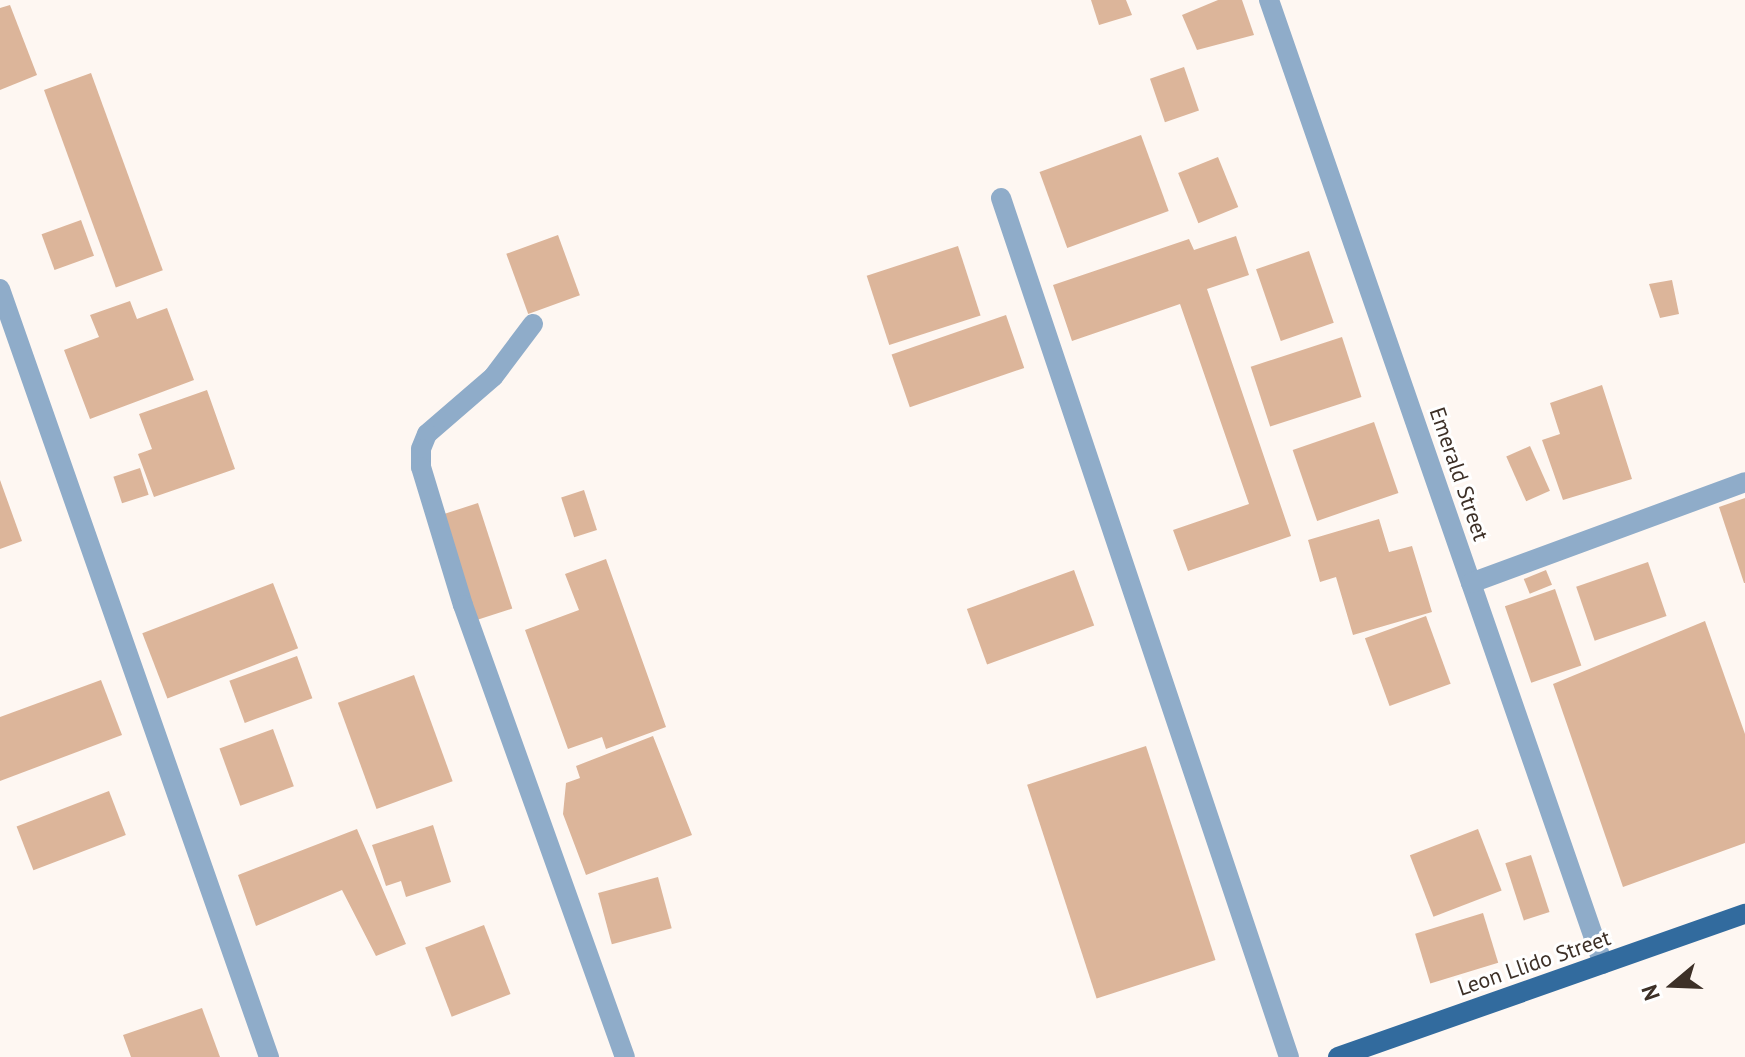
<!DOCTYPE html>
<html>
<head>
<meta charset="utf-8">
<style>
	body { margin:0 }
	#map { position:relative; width:1745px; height:1057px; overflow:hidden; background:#fef7f2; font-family:"PT Sans",sans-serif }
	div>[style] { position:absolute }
	.building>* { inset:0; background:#dcb59a; transform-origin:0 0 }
	.minor>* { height:20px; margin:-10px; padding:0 10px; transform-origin:10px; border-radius:10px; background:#8facc9 }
	.major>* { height:20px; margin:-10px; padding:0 10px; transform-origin:10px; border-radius:10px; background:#326b9e }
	span { translate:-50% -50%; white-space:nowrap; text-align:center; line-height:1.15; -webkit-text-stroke:6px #fff; paint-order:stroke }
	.street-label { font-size:22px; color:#3d3027 }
	.north { position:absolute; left:1633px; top:945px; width:80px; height:80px; -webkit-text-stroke:6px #fff; paint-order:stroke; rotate:251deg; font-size:22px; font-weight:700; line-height:32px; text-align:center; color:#3d3027 }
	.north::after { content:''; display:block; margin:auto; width:28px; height:36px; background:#3d3027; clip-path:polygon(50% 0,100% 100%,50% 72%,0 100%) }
</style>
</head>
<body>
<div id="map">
	<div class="building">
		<div style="clip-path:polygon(1091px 0,1126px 0,1132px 15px,1099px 25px)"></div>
		<div style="clip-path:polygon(1218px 0,1242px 0,1254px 35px,1197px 50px,1182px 15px)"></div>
		<div style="clip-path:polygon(10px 5px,37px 75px,0 90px,0 8px)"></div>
		<div style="left:1184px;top:67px;width:46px;height:36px;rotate:71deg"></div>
		<div style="left:91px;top:73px;width:210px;height:50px;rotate:70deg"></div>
		<div style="left:1141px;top:135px;width:81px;height:108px;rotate:70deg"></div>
		<div style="left:1218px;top:157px;width:54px;height:43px;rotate:68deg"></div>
		<div style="left:81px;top:220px;width:38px;height:42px;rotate:70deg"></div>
		<div style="left:558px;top:235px;width:64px;height:55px;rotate:70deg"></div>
		<div style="clip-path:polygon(1236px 236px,1249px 275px,1207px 289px,1291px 536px,1188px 571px,1173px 530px,1249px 504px,1180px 304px,1072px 341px,1053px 285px,1189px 239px,1194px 250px)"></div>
		<div style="left:958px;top:246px;width:73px;height:96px;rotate:72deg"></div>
		<div style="left:1309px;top:251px;width:76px;height:56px;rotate:71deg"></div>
		<div style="clip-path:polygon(1672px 280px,1679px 314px,1660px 318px,1649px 284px)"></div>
		<div style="clip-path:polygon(130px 301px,137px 319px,167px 308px,194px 380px,90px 419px,64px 350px,99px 337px,90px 315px)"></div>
		<div style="left:1006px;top:315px;width:56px;height:121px;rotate:71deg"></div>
		<div style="left:1342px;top:337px;width:63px;height:96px;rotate:72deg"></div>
		<div style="clip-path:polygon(1602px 385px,1632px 479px,1563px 500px,1542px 440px,1560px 434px,1550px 403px)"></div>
		<div style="clip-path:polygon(207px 390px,235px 469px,154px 497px,138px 454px,152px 449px,139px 414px)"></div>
		<div style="left:1374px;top:422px;width:75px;height:86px;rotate:71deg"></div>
		<div style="left:1530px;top:446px;width:49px;height:26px;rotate:66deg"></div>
		<div style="left:140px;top:468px;width:28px;height:28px;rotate:72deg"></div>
		<div style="clip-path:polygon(0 480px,22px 541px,0 549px)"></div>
		<div style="left:584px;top:490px;width:42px;height:24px;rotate:72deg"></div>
		<div style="clip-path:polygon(1745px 498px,1745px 583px,1744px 583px,1719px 507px)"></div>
		<div style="left:478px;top:503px;width:111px;height:39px;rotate:72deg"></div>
		<div style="clip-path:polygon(1379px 519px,1389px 552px,1412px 546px,1432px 612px,1353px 635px,1336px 577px,1320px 582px,1308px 540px)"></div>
		<div style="clip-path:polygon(606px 559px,666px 727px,606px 749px,602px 737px,568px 749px,525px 630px,579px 610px,565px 574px)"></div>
		<div style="left:1648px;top:562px;width:57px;height:76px;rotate:71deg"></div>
		<div style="left:1074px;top:570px;width:59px;height:114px;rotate:70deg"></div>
		<div style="left:1546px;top:570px;width:16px;height:24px;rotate:68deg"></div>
		<div style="left:273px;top:583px;width:70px;height:140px;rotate:69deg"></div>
		<div style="left:1555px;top:589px;width:81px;height:53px;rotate:71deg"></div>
		<div style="left:1426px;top:616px;width:72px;height:65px;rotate:70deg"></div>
		<div style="clip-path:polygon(1705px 621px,1745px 734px,1745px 843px,1623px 887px,1553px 684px)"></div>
		<div style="left:297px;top:656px;width:45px;height:72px;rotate:70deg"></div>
		<div style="left:414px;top:675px;width:113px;height:81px;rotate:70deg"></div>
		<div style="clip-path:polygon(101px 680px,122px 735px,0 781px,0 717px)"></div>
		<div style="left:273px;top:729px;width:61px;height:57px;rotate:70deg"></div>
		<div style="clip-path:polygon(653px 736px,692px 835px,586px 875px,563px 814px,566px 783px,580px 778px,576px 766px)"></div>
		<div style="left:1146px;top:746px;width:225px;height:125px;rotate:72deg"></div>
		<div style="left:109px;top:791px;width:47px;height:99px;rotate:69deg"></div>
		<div style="clip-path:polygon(433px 825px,451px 882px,406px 897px,401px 881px,386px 886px,372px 845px)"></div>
		<div style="clip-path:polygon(357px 829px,406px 944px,376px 956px,342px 890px,256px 926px,238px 875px)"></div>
		<div style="left:1478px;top:829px;width:66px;height:73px;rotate:69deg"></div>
		<div style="left:1531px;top:855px;width:60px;height:27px;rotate:72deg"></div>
		<div style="left:658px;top:877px;width:53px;height:62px;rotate:75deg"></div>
		<div style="left:1483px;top:913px;width:52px;height:71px;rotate:73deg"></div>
		<div style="left:484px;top:925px;width:74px;height:63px;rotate:69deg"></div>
		<div style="clip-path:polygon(202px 1008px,220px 1057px,131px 1057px,123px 1035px)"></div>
	</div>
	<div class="minor">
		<div style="left:1269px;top:0;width:1020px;rotate:70.89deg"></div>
		<div style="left:1001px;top:198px;width:906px;rotate:71.47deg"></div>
		<div style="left:0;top:289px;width:814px;rotate:70.7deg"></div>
		<div style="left:533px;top:324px;width:66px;rotate:127deg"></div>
		<div style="left:493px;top:377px;width:87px;rotate:139.2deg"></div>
		<div style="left:427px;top:434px;width:16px;rotate:112deg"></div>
		<div style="left:421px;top:449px;width:18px;rotate:90deg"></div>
		<div style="left:421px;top:467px;width:144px;rotate:73.1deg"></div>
		<div style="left:463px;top:605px;width:480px;rotate:70.3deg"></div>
		<div style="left:1471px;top:583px;width:292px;rotate:-20.2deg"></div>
	</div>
	<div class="major">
		<div style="left:1338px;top:1057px;width:431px;rotate:-19.4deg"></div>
	</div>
	<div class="street-label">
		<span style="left:1459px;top:474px;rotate:71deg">Emerald Street</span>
		<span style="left:1534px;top:963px;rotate:-19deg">Leon Llido Street</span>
	</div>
	<div class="north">N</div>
</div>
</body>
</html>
